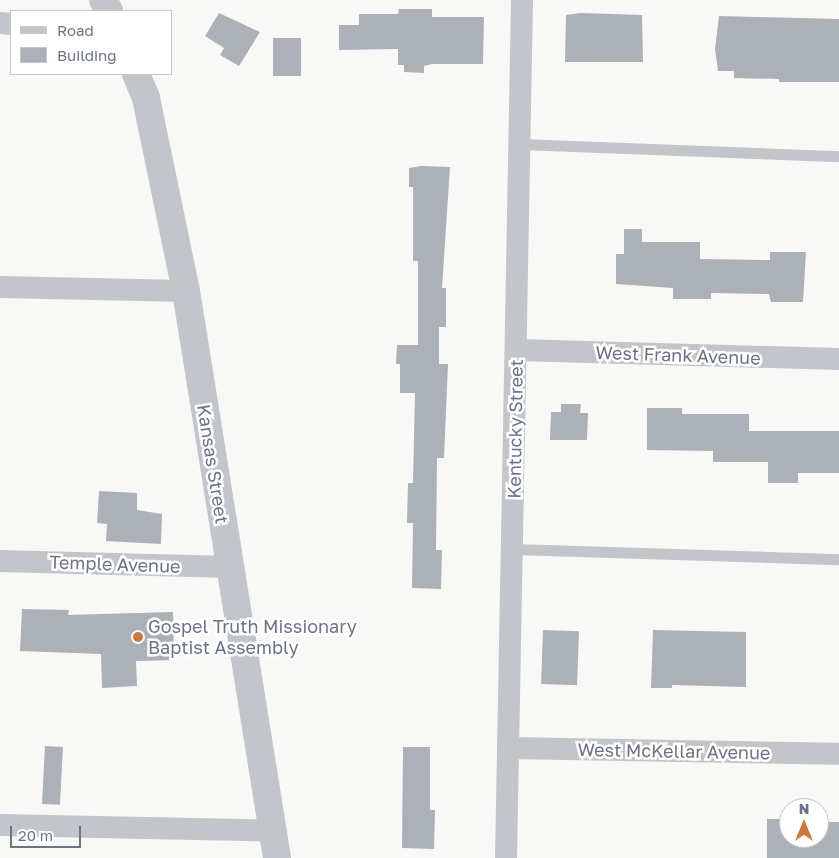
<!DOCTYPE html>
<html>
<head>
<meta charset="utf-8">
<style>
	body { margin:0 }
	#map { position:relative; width:839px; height:858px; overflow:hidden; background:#f8f8f6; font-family:"Golos Text",sans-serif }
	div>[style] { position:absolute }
	.building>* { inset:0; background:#acb1b7; transform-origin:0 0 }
	.service>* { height:11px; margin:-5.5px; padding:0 5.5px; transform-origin:5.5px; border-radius:5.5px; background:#c2c5c9 }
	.minor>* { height:22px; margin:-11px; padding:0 11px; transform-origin:11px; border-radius:11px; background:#c2c5c9 }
	.tertiary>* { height:28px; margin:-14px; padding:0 14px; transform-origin:14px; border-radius:14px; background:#c2c5c9 }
	.dots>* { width:14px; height:14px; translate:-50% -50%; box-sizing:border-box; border:2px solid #fff; border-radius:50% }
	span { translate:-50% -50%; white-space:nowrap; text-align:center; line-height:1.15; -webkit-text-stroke:5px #fff; paint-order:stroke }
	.street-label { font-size:18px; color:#6b7483 }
	.poi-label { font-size:18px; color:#6b7483 }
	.left { translate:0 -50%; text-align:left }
	.legend { position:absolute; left:10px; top:10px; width:162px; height:65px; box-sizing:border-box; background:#fff; border:1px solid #c4c7cd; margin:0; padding:6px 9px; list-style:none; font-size:15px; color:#6b7483 }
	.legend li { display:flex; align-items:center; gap:10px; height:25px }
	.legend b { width:25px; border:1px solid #c4c7cd }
	.north { position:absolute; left:779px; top:798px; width:50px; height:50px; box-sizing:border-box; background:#fff; border:1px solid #c4c7cd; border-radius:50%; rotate:0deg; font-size:14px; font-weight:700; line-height:20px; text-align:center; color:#6b7483 }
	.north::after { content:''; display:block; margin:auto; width:18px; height:22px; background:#ce783f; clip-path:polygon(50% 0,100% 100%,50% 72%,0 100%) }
	.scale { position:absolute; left:10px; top:826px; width:71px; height:22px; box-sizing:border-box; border:2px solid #6b7483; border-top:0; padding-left:6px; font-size:15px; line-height:18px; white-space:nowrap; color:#6b7483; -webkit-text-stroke:4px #fff; paint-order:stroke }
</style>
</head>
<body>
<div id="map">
	<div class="building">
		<div style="clip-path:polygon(399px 9px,432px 9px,432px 17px,484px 17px,483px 64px,432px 64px,424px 66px,424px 73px,404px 72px,404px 65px,398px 65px,398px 49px,339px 50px,339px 25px,359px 25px,359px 14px,398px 14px)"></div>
		<div style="clip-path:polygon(219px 13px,260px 32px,239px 66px,220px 55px,224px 48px,205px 36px)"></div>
		<div style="clip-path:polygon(580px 13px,642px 15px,643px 62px,565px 62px,566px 15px)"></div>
		<div style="clip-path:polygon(719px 16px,839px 19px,839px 82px,779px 82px,779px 79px,734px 78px,734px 71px,718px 71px,715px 49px)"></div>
		<div style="left:273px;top:38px;width:28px;height:38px"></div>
		<div style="clip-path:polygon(421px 166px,450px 167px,442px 288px,446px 288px,446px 327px,439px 327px,439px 364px,448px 364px,444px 458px,437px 458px,436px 550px,442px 550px,441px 589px,412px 588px,413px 523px,407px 523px,408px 483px,413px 483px,415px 393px,400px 393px,400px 364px,396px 364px,397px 345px,418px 345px,418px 261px,413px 261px,413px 187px,409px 187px,409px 168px)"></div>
		<div style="clip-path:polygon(624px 229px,642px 229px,642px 242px,700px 242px,700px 259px,770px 260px,770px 252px,806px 252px,803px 302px,771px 302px,769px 294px,711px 293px,711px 299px,673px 299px,673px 288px,616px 284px,616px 254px,624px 254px)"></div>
		<div style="clip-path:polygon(561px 404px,581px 404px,580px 413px,588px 413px,587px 440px,550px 440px,551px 412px,561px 412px)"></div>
		<div style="clip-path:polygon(647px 408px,682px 408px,682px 414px,749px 414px,749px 431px,839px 431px,839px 473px,798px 473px,798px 483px,768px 483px,768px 462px,713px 462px,713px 451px,647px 450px)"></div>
		<div style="clip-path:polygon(99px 491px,137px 493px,137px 510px,162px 514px,161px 544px,106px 541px,107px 524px,97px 523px)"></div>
		<div style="clip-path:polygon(22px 609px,69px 610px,68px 615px,173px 612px,174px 660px,136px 661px,137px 686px,102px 688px,101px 654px,20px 651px)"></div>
		<div style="left:543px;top:630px;width:36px;height:54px;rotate:2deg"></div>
		<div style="clip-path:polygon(653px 630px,746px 632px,746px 687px,672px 685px,672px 688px,651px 688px)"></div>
		<div style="left:45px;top:746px;width:18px;height:58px;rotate:3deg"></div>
		<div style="clip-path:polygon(403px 747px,430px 747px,430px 810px,435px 810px,434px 849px,402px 848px)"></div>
		<div style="clip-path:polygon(767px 819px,789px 819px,789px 838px,819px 838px,819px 822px,839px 822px,839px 858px,767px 858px)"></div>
	</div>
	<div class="service">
		<div style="left:520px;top:144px;width:319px;rotate:2.2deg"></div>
		<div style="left:513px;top:549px;width:326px;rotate:1.8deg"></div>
	</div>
	<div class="minor">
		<div style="left:0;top:23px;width:11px;rotate:5deg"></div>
		<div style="left:0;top:287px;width:186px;rotate:1.2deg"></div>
		<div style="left:517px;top:350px;width:322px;rotate:1.6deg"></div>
		<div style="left:0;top:561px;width:229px;rotate:1.5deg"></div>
		<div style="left:509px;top:748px;width:330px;rotate:1deg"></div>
		<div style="left:0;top:825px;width:275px;rotate:1.2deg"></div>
		<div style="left:506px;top:858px;width:858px;rotate:-88.93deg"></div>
	</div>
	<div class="tertiary">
		<div style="left:103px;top:0;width:13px;rotate:61deg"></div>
		<div style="left:136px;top:74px;width:26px;rotate:67deg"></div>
		<div style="left:146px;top:98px;width:197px;rotate:78.3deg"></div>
		<div style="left:186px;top:291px;width:574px;rotate:80.88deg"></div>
	</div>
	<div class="dots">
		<div style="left:138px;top:637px;background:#ce783f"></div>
	</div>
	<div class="street-label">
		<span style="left:678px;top:355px;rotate:2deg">West Frank Avenue</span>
		<span style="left:515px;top:429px;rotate:-89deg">Kentucky Street</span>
		<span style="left:213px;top:464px;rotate:81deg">Kansas Street</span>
		<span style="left:115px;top:564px;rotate:2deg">Temple Avenue</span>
		<span style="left:674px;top:751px;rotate:1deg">West McKellar Avenue</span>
	</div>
	<div class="poi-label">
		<span class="left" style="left:148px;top:637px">Gospel Truth Missionary<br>Baptist Assembly</span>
	</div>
	<ul class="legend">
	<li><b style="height:6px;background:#c2c5c9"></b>Road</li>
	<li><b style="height:14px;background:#acb1b7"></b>Building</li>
	</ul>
	<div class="north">N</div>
	<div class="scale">20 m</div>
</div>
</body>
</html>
